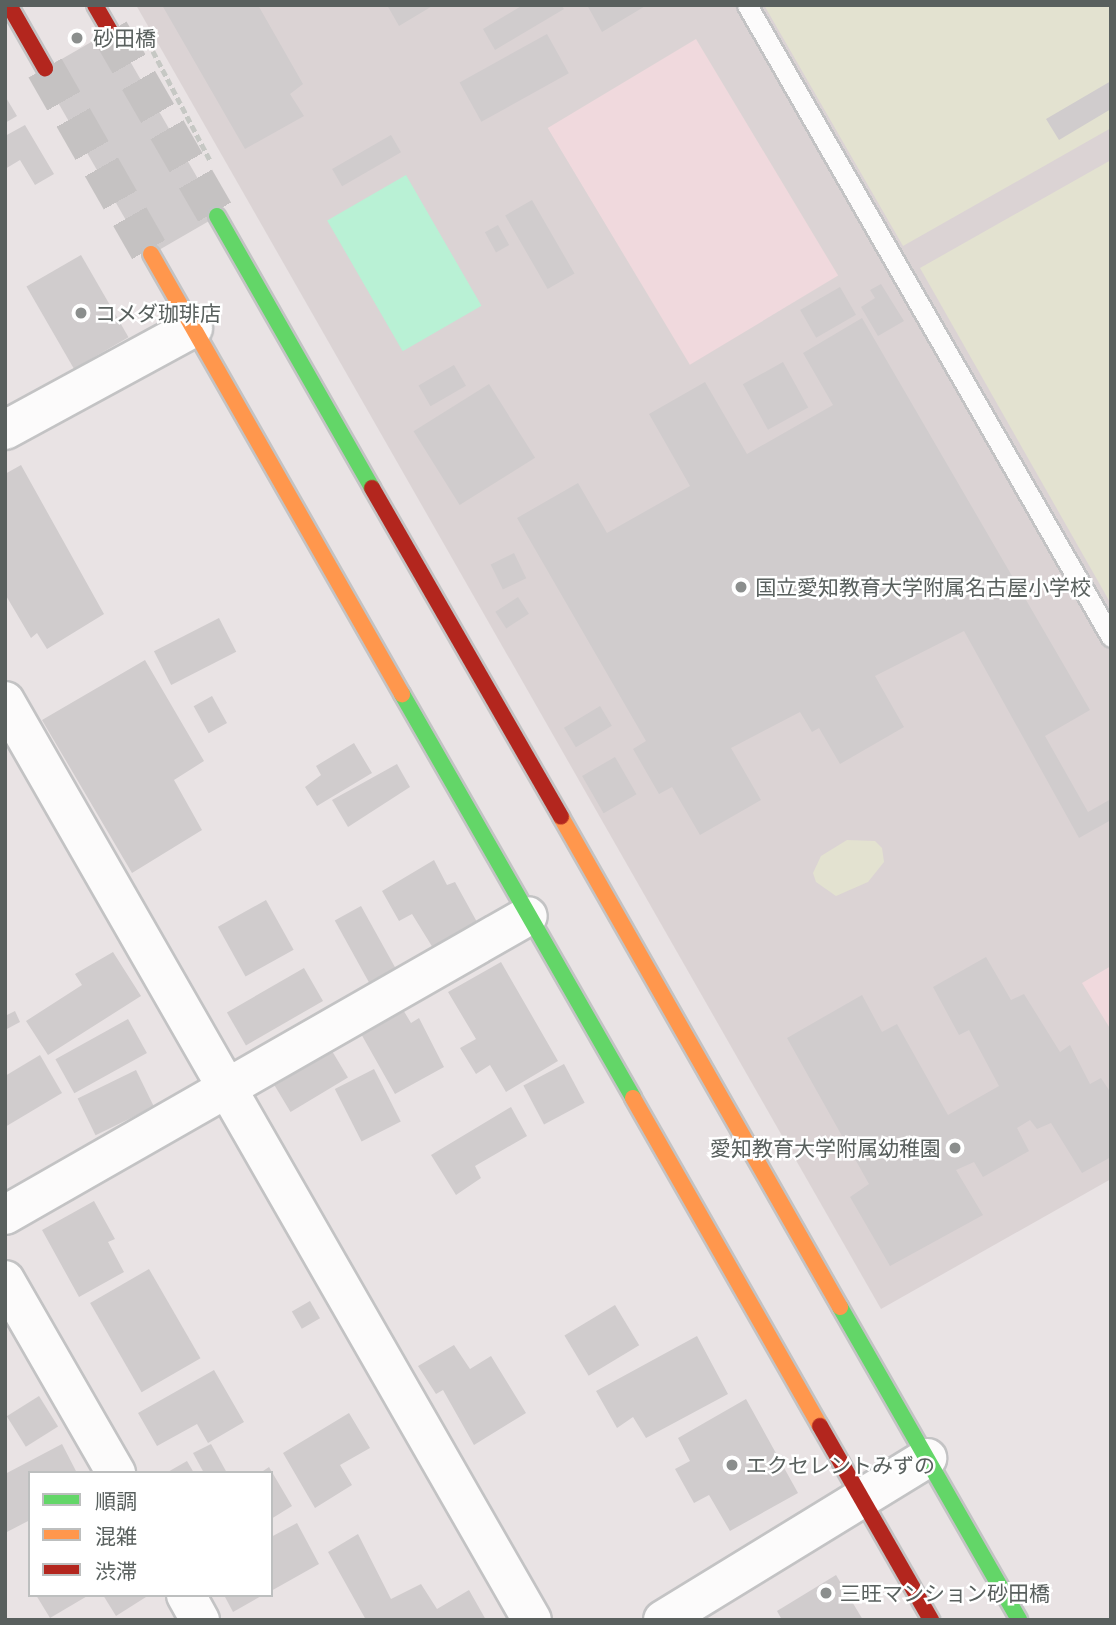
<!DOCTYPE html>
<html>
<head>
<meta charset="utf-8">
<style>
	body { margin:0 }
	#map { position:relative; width:1116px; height:1625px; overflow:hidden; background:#e9e3e4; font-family:Commissioner,"Noto Sans JP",sans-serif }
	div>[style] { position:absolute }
	.education>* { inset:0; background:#dbd3d4 }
	.green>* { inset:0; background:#e3e2d0 }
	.sand>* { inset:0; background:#f0d9dd; transform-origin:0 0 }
	.water>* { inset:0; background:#b9f1d5; transform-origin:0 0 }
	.building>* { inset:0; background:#d0cccd; transform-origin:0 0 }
	.secondary-tunnel>* { height:38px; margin-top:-19px; transform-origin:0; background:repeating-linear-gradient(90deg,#c5c2c2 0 38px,transparent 0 57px) }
	.path>* { height:4.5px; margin-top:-2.25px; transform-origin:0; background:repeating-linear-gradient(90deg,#c6c8c4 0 7px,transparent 0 10.5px) }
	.roads { filter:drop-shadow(2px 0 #c3c3c4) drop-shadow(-2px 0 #c3c3c4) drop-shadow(0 2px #c3c3c4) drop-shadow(0 -2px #c3c3c4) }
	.lane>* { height:19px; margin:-9.5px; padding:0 9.5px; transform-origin:9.5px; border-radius:9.5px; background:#fcfbfb }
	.street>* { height:38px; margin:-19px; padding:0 19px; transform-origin:19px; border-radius:19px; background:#fcfbfb }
	.fast>* { height:16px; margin:-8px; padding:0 8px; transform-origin:8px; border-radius:8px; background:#63d668 }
	.slow>* { height:16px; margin:-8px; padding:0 8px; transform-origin:8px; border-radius:8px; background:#ff974d }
	.jam>* { height:16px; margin:-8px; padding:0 8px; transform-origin:8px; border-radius:8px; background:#b3261e }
	.dots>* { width:19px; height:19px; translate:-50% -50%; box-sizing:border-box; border:4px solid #fff; border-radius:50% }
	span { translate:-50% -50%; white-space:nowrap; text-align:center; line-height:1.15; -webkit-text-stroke:5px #fff; paint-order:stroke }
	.poi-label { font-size:21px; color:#59605e }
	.left { translate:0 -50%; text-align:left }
	.right { translate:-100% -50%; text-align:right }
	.frame { position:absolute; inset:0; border:7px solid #59605e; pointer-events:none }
	.legend { position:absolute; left:28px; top:1471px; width:245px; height:126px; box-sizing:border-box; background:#fff; border:2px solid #bdbfbf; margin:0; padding:9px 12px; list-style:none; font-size:21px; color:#59605e }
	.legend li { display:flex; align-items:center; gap:14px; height:35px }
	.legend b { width:35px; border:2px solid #bdbfbf }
</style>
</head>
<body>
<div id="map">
	<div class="education">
		<div style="clip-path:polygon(136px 5px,1111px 5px,1111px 1179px,881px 1309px)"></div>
	</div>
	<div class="green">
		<div style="clip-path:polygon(764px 5px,1111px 5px,1111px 128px,903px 246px)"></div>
		<div style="clip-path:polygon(1111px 160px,1111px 604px,920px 268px)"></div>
		<div style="clip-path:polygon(847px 840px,875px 841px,882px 848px,884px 862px,868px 882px,836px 896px,816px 882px,813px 873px,821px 856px)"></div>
	</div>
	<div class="sand">
		<div style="left:696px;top:39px;width:276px;height:173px;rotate:59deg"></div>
		<div style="clip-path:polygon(1111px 966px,1111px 1030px,1082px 983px)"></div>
	</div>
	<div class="water">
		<div style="left:406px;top:175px;width:151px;height:91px;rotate:60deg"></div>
	</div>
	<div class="building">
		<div style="clip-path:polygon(162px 5px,258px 5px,303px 84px,290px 94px,304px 116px,245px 149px)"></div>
		<div style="clip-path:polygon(387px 5px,434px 5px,399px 26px)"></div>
		<div style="clip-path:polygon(523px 5px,561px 5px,564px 9px,495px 50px,483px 29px)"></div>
		<div style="clip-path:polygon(587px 5px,647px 5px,602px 32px)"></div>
		<div style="left:112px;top:30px;width:214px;height:83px;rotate:60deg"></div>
		<div style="left:547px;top:34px;width:45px;height:100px;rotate:61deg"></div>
		<div style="clip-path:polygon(1111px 81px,1111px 109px,1059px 140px,1046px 119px)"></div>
		<div style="clip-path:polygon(5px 96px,17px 116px,5px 123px)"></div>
		<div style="clip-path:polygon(25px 125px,54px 174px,35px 185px,20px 160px,5px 169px,5px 136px)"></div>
		<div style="left:391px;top:135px;width:20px;height:68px;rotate:60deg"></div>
		<div style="left:532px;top:200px;width:85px;height:31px;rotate:60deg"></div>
		<div style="left:498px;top:225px;width:23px;height:15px;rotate:61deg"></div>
		<div style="left:81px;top:255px;width:95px;height:63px;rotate:60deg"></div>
		<div style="clip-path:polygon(881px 284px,904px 321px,878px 336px,861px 307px,875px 298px,870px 290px)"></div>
		<div style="left:840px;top:287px;width:32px;height:46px;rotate:60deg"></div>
		<div style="clip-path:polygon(862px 318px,1090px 710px,1045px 736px,1088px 812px,1111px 799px,1111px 820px,1079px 838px,964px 631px,875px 676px,904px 727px,840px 764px,819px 728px,812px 732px,800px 712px,731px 748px,761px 800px,700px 835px,672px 787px,659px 794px,633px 749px,646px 741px,517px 518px,578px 483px,607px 533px,690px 486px,649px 414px,705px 382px,747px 454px,833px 405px,803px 353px)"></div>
		<div style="left:783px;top:362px;width:52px;height:46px;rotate:61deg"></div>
		<div style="left:454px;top:365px;width:24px;height:41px;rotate:60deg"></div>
		<div style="left:489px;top:384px;width:87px;height:89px;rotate:58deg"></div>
		<div style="clip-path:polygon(21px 465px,104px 614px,47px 649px,37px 633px,31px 638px,5px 594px,5px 474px)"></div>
		<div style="left:514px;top:553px;width:28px;height:26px;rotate:64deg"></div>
		<div style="left:518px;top:597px;width:20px;height:27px;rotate:57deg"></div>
		<div style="left:219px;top:618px;width:38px;height:73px;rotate:63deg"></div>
		<div style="clip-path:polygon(145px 660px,204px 761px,174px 780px,202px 830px,132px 873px,42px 720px)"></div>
		<div style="left:212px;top:696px;width:31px;height:21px;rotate:61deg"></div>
		<div style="left:600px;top:706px;width:23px;height:42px;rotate:59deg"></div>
		<div style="clip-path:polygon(354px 743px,372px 773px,317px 806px,305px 787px,321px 775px,316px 766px)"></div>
		<div style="left:615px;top:757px;width:43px;height:38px;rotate:60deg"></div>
		<div style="clip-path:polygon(397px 764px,410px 787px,348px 827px,332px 800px)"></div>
		<div style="clip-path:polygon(434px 860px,447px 885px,455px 882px,477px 922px,433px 948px,412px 914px,399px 921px,382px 891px)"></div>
		<div style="left:266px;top:900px;width:57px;height:55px;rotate:61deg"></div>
		<div style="left:361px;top:906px;width:71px;height:30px;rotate:61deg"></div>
		<div style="clip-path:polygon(113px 952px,141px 996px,48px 1055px,26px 1021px,82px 985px,75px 974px)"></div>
		<div style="clip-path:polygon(986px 957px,1011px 1000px,1024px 994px,1060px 1052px,1070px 1045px,1090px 1084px,1101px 1078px,1111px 1093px,1111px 1157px,1082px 1173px,1051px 1123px,1037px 1129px,1030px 1120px,1017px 1128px,1029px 1151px,983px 1177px,974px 1162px,956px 1170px,983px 1215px,890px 1266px,850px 1197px,869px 1184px,787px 1038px,862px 995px,882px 1032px,897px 1024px,948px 1115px,999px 1086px,969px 1030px,959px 1035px,933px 987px)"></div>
		<div style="clip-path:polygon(501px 962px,558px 1061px,506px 1092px,490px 1065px,476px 1074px,460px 1048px,476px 1039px,448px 992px)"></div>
		<div style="left:304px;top:968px;width:38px;height:89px;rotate:60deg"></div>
		<div style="clip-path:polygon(402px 1008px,411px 1023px,419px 1018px,444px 1067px,395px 1094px,360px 1032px)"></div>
		<div style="clip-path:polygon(15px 1011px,20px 1022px,5px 1030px,5px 1016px)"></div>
		<div style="left:128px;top:1019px;width:39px;height:83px;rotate:61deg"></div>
		<div style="left:332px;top:1051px;width:31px;height:67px;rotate:59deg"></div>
		<div style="clip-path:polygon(40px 1055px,62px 1093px,5px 1127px,5px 1076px)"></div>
		<div style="left:564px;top:1064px;width:44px;height:46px;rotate:62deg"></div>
		<div style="left:374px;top:1069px;width:59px;height:44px;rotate:63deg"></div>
		<div style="left:136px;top:1070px;width:41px;height:65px;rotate:64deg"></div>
		<div style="clip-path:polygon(511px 1107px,527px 1136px,475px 1166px,481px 1178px,456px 1195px,431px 1155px)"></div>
		<div style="clip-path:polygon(94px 1201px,115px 1239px,108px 1242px,124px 1272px,79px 1297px,42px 1230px)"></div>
		<div style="left:149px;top:1269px;width:103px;height:68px;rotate:60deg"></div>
		<div style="left:310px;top:1301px;width:20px;height:21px;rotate:60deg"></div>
		<div style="left:615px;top:1305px;width:47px;height:59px;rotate:59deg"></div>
		<div style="clip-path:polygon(697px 1336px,728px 1394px,646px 1438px,633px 1417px,617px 1428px,596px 1391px)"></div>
		<div style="clip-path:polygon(454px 1345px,470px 1369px,491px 1356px,526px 1413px,474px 1445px,443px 1390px,436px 1394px,418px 1366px)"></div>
		<div style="clip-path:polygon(214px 1370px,244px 1422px,208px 1443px,197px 1424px,157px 1446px,138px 1413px)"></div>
		<div style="left:39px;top:1396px;width:36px;height:38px;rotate:58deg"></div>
		<div style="clip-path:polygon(746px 1399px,798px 1493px,730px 1531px,709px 1495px,694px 1503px,675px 1469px,690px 1461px,678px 1438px)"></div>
		<div style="clip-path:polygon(349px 1413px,370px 1448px,340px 1465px,352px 1485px,315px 1508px,283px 1453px)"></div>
		<div style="clip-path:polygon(62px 1444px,77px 1473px,30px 1473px,30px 1520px,5px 1533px,5px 1474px)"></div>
		<div style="clip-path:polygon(211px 1444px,227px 1473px,204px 1473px,193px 1453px)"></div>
		<div style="clip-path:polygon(187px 1461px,194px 1473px,166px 1473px)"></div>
		<div style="clip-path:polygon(269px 1467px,292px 1506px,271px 1519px,271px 1473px,260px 1473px)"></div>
		<div style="clip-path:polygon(297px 1523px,319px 1564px,271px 1591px,271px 1537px)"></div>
		<div style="clip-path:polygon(358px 1534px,391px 1599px,421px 1584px,437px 1609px,469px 1590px,486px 1620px,366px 1620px,328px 1552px)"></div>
		<div style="clip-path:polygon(836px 1575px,863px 1620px,782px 1620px,777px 1611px)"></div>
		<div style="clip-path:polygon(36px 1595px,89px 1595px,50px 1618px)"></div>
		<div style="clip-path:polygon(103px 1595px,144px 1595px,146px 1597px,116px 1616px)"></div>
		<div style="clip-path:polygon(224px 1595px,263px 1595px,233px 1612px)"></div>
	</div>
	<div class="secondary-tunnel">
		<div style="left:110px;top:31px;width:214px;rotate:60deg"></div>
		<div style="left:45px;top:68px;width:214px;rotate:60.3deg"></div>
	</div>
	<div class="path">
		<div style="left:153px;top:51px;width:123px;rotate:62.4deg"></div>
	</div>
	<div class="roads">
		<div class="lane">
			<div style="left:747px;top:5px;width:729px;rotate:60.06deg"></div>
		</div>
		<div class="street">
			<div style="left:5px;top:430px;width:214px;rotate:-28.5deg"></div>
			<div style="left:5px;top:701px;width:1059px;rotate:60.17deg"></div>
			<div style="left:5px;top:1215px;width:602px;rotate:-29.76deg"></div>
			<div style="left:5px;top:1280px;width:223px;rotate:60.1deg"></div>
			<div style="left:186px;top:1595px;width:29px;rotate:61deg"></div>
			<div style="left:663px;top:1620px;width:310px;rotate:-31.5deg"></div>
		</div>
		<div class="fast">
			<div style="left:217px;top:216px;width:313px;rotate:60.3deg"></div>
			<div style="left:402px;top:694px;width:465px;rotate:60.2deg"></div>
			<div style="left:840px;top:1307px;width:361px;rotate:60.2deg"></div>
		</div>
		<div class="slow">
			<div style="left:151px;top:254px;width:507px;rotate:60.3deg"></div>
			<div style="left:561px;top:817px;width:564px;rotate:60.34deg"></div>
			<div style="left:633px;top:1098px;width:378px;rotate:60.3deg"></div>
		</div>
		<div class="jam">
			<div style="left:9px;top:5px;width:73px;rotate:60.3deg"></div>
			<div style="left:95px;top:5px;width:30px;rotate:60deg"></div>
			<div style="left:372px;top:488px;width:379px;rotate:60.1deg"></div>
			<div style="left:820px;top:1426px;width:224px;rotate:60.2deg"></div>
		</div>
	</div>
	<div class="dots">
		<div style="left:77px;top:38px;background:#8b8e8d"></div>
		<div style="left:81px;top:313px;background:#8b8e8d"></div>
		<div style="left:741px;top:587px;background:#8b8e8d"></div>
		<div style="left:955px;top:1148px;background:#8b8e8d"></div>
		<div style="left:732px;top:1465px;background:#8b8e8d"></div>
		<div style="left:826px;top:1593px;background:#8b8e8d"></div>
	</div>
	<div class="poi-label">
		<span class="left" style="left:93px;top:38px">砂田橋</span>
		<span class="left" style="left:95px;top:313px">コメダ珈琲店</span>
		<span class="left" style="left:755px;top:587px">国立愛知教育大学附属名古屋小学校</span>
		<span class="right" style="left:941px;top:1148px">愛知教育大学附属幼稚園</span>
		<span class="left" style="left:746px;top:1465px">エクセレントみずの</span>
		<span class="left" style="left:840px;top:1593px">三旺マンション砂田橋</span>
	</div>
	<div class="frame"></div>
	<ul class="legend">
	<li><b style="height:9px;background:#63d668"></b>順調</li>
	<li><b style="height:9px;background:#ff974d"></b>混雑</li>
	<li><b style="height:9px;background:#b3261e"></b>渋滞</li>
	</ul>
</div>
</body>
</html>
